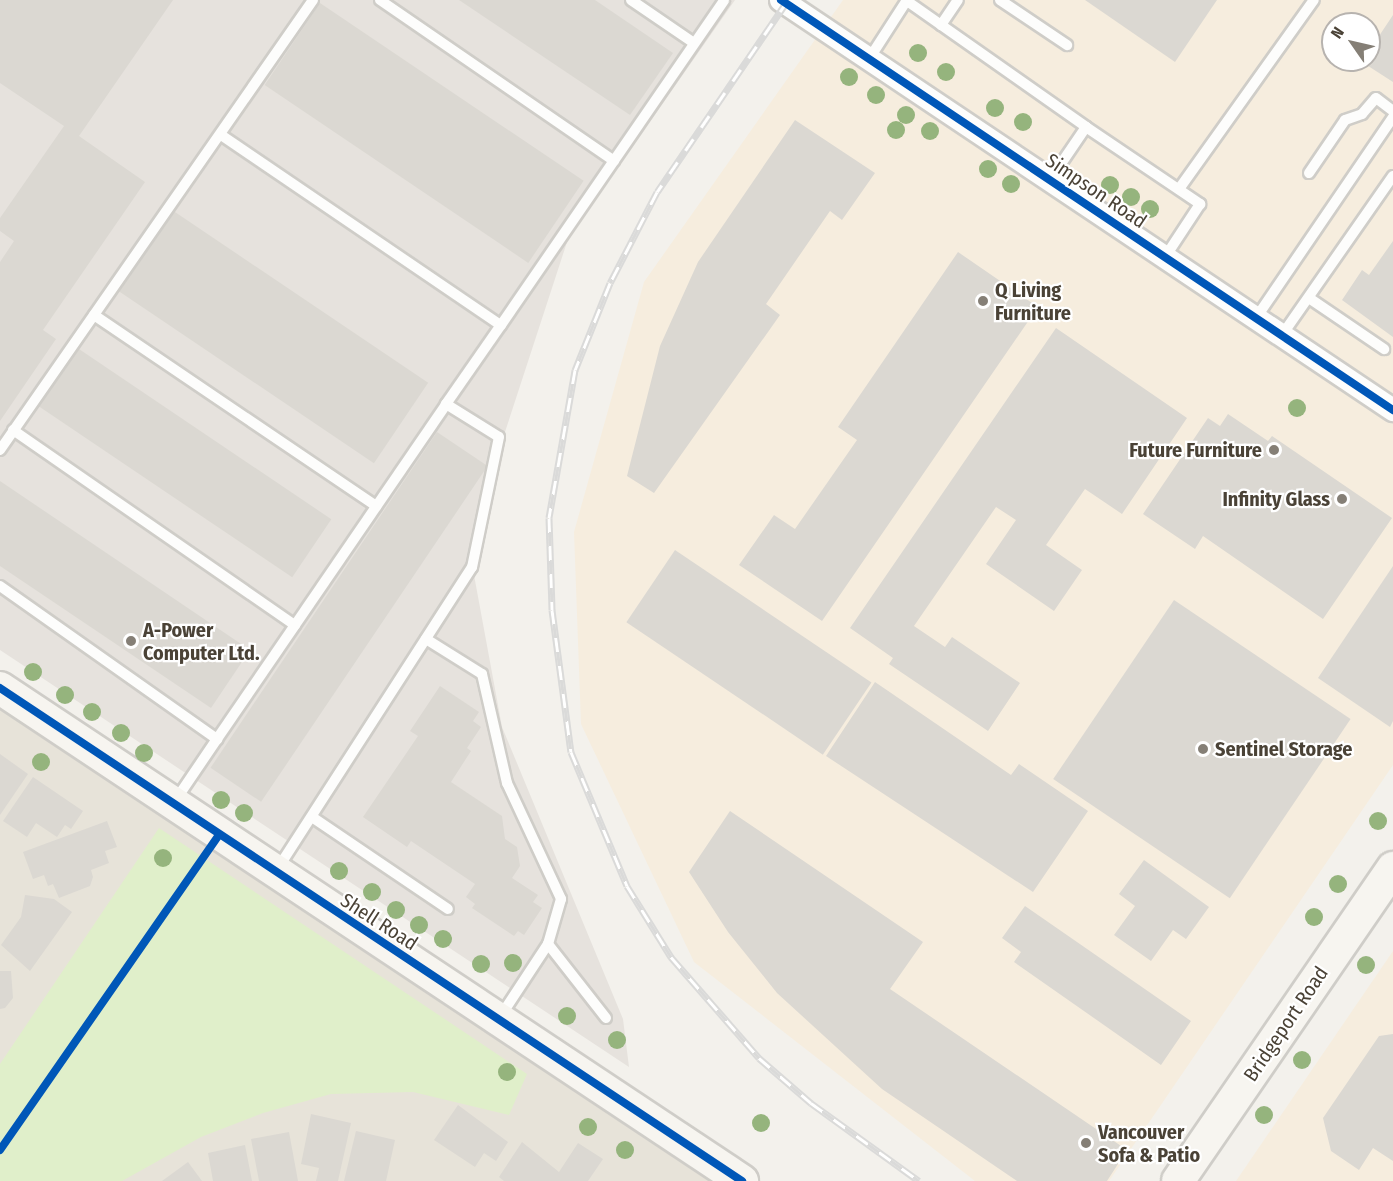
<!DOCTYPE html>
<html>
<head>
<meta charset="utf-8">
<style>
	body { margin:0 }
	#map { position:relative; width:1393px; height:1181px; overflow:hidden; background:#f3f1ec; font-family:"Fira Sans Condensed",sans-serif }
	div>[style] { position:absolute }
	.residential>* { inset:0; background:#e7e3d9 }
	.commercial>* { inset:0; background:#f6edde }
	.industrial>* { inset:0; background:#e6e2dd }
	.green>* { inset:0; background:#e0efca }
	.building>* { inset:0; background:#dbd8d2; transform-origin:0 0 }
	.roads { filter:drop-shadow(2px 0 #cfcdc8) drop-shadow(-2px 0 #cfcdc8) drop-shadow(0 2px #cfcdc8) drop-shadow(0 -2px #cfcdc8) }
	.lane>* { height:10px; margin:-5px; padding:0 5px; transform-origin:5px; border-radius:5px; background:#fdfdfc }
	.street>* { height:22px; margin:-11px; padding:0 11px; transform-origin:11px; border-radius:11px; background:#fdfdfc }
	.secondary>* { height:32px; margin:-16px; padding:0 16px; transform-origin:16px; border-radius:16px; background:#f7f5f0 }
	.rail>* { height:7px; margin-top:-3.5px; transform-origin:0; background:repeating-linear-gradient(90deg,#fff 0 14px,#dadad9 0 28px); box-sizing:border-box; border-block:2px solid #dadad9 }
	.cycleway>* { height:8px; margin:-4px; padding:0 4px; transform-origin:4px; border-radius:4px; background:#0057b8 }
	.trees>* { width:18px; height:18px; margin:-9px; border-radius:50%; background:#95b47d }
	.dots>* { width:16px; height:16px; translate:-50% -50%; box-sizing:border-box; border:3px solid #fff; border-radius:50% }
	span { translate:-50% -50%; white-space:nowrap; text-align:center; line-height:1.15; -webkit-text-stroke:4.5px #fff; paint-order:stroke }
	.street-label { font-size:20px; color:#4a4236 }
	.poi-label { font-size:20px; color:#4a4236; font-weight:700 }
	.left { translate:0 -50%; text-align:left }
	.right { translate:-100% -50%; text-align:right }
	.north { position:absolute; left:1321px; top:12px; width:60px; height:60px; box-sizing:border-box; background:#fff; border:2px solid #b7b3af; border-radius:50%; rotate:304deg; font-size:16px; font-weight:700; line-height:24px; text-align:center; color:#4a4236 }
	.north::after { content:''; display:block; margin:auto; width:21px; height:27px; background:#857f76; clip-path:polygon(50% 0,100% 100%,50% 72%,0 100%) }
</style>
</head>
<body>
<div id="map">
	<div class="residential">
		<div style="clip-path:polygon(0 688px,742px 1181px,0 1181px)"></div>
	</div>
	<div class="commercial">
		<div style="clip-path:polygon(evenodd,843px 0,1393px 0,1393px 765px,1109px 1181px,975px 1181px,694px 962px,581px 724px,574px 532px,644px 282px,843px 0,1333px 24px,1369px 24px,1369px 60px,1333px 60px,1333px 24px)"></div>
		<div style="clip-path:polygon(1393px 951px,1393px 1181px,1236px 1181px)"></div>
	</div>
	<div class="industrial">
		<div style="clip-path:polygon(0 0,735px 0,568px 239px,505px 432px,474px 575px,502px 727px,623px 1019px,629px 1067px,0 650px)"></div>
	</div>
	<div class="green">
		<div style="clip-path:polygon(159px 828px,527px 1074px,509px 1115px,413px 1092px,331px 1094px,263px 1113px,201px 1137px,122px 1181px,0 1181px,0 1064px)"></div>
	</div>
	<div class="building">
		<div style="clip-path:polygon(0 0,173px 0,79px 136px,145px 182px,43px 330px,56px 339px,0 421px,0 262px,14px 241px,0 231px,0 218px,64px 126px,0 83px)"></div>
		<div style="clip-path:polygon(459px 0,595px 0,673px 53px,630px 115px)"></div>
		<div style="clip-path:polygon(1085px 0,1217px 0,1175px 62px)"></div>
		<div style="left:320px;top:3px;width:318px;height:99px;rotate:34deg"></div>
		<div style="clip-path:polygon(1393px 15px,1393px 82px,1362px 62px,1369px 60px,1369px 51px)"></div>
		<div style="clip-path:polygon(795px 120px,875px 173px,842px 220px,830px 211px,766px 304px,780px 315px,654px 493px,627px 476px,660px 346px,698px 262px)"></div>
		<div style="left:172px;top:210px;width:309px;height:97px;rotate:34deg"></div>
		<div style="clip-path:polygon(1393px 241px,1393px 337px,1342px 300px,1362px 270px,1369px 275px)"></div>
		<div style="clip-path:polygon(958px 252px,1038px 307px,822px 621px,739px 565px,774px 515px,795px 529px,857px 440px,838px 427px)"></div>
		<div style="clip-path:polygon(1056px 328px,1187px 418px,1122px 514px,1085px 489px,1046px 545px,1082px 570px,1054px 611px,986px 564px,1016px 520px,996px 507px,914px 626px,945px 647px,952px 637px,1020px 683px,988px 731px,889px 664px,893px 658px,850px 628px)"></div>
		<div style="left:76px;top:347px;width:308px;height:70px;rotate:34deg"></div>
		<div style="clip-path:polygon(1228px 414px,1268px 441px,1272px 436px,1392px 518px,1323px 619px,1203px 536px,1195px 549px,1143px 514px,1208px 418px,1220px 426px)"></div>
		<div style="left:437px;top:432px;width:61px;height:405px;rotate:34deg"></div>
		<div style="clip-path:polygon(0 481px,250px 650px,211px 708px,0 566px)"></div>
		<div style="left:675px;top:550px;width:237px;height:87px;rotate:34deg"></div>
		<div style="clip-path:polygon(1393px 566px,1393px 721px,1390px 727px,1318px 678px)"></div>
		<div style="left:1174px;top:600px;width:213px;height:216px;rotate:34deg"></div>
		<div style="clip-path:polygon(875px 682px,1011px 775px,1019px 764px,1088px 811px,1033px 892px,826px 756px)"></div>
		<div style="clip-path:polygon(440px 686px,479px 712px,473px 721px,481px 727px,467px 748px,471px 751px,451px 782px,502px 816px,505px 839px,517px 847px,520px 866px,512px 878px,538px 895px,533px 902px,542px 908px,524px 935px,518px 931px,514px 936px,472px 908px,475px 904px,466px 897px,475px 884px,411px 841px,407px 847px,363px 817px,418px 736px,410px 731px)"></div>
		<div style="clip-path:polygon(0 754px,28px 774px,0 815px)"></div>
		<div style="clip-path:polygon(33px 777px,83px 811px,71px 829px,65px 825px,57px 837px,36px 823px,27px 837px,3px 821px)"></div>
		<div style="clip-path:polygon(730px 811px,923px 942px,890px 989px,1127px 1150px,1107px 1181px,1017px 1181px,882px 1089px,777px 993px,728px 932px,689px 872px)"></div>
		<div style="clip-path:polygon(107px 821px,117px 847px,105px 851px,109px 863px,91px 870px,93px 877px,90px 886px,59px 898px,53px 884px,48px 886px,44px 875px,33px 879px,23px 852px)"></div>
		<div style="clip-path:polygon(1144px 860px,1209px 907px,1186px 939px,1173px 930px,1151px 961px,1114px 935px,1135px 906px,1119px 894px)"></div>
		<div style="clip-path:polygon(25px 895px,54px 899px,72px 912px,30px 971px,1px 945px,21px 917px)"></div>
		<div style="clip-path:polygon(1025px 906px,1191px 1021px,1161px 1065px,1014px 962px,1021px 952px,1002px 938px)"></div>
		<div style="clip-path:polygon(0 971px,11px 971px,13px 998px,5px 1008px,0 1009px)"></div>
		<div style="clip-path:polygon(1393px 1034px,1393px 1161px,1373px 1148px,1359px 1170px,1331px 1151px,1323px 1118px,1379px 1036px)"></div>
		<div style="clip-path:polygon(458px 1105px,508px 1142px,496px 1161px,484px 1153px,475px 1167px,434px 1140px)"></div>
		<div style="clip-path:polygon(311px 1114px,351px 1123px,338px 1181px,316px 1181px,319px 1168px,301px 1164px)"></div>
		<div style="clip-path:polygon(356px 1131px,395px 1140px,386px 1181px,344px 1181px)"></div>
		<div style="clip-path:polygon(289px 1132px,298px 1181px,259px 1181px,251px 1139px)"></div>
		<div style="clip-path:polygon(522px 1142px,559px 1172px,578px 1143px,603px 1159px,588px 1181px,504px 1181px,499px 1177px)"></div>
		<div style="clip-path:polygon(245px 1145px,252px 1181px,213px 1181px,208px 1153px)"></div>
		<div style="clip-path:polygon(188px 1162px,202px 1181px,162px 1181px)"></div>
	</div>
	<div class="roads">
		<div class="lane">
			<div style="left:380px;top:0;width:284px;rotate:34.5deg"></div>
			<div style="left:631px;top:0;width:76px;rotate:34.3deg"></div>
			<div style="left:1000px;top:0;width:81px;rotate:33.9deg"></div>
			<div style="left:907px;top:1px;width:219px;rotate:35.1deg"></div>
			<div style="left:1086px;top:127px;width:64px;rotate:124.2deg"></div>
			<div style="left:941px;top:25px;width:30px;rotate:-56deg"></div>
			<div style="left:869px;top:59px;width:70px;rotate:-57.2deg"></div>
			<div style="left:1086px;top:127px;width:138px;rotate:34deg"></div>
			<div style="left:1200px;top:204px;width:64px;rotate:123.4deg"></div>
			<div style="left:221px;top:135px;width:338px;rotate:34.2deg"></div>
			<div style="left:501px;top:325px;width:394px;rotate:-55.5deg"></div>
			<div style="left:1309px;top:173px;width:64px;rotate:-55.8deg"></div>
			<div style="left:1345px;top:120px;width:18px;rotate:-19deg"></div>
			<div style="left:1362px;top:114px;width:21px;rotate:-49deg"></div>
			<div style="left:1376px;top:98px;width:21px;rotate:37deg"></div>
			<div style="left:1179px;top:189px;width:232px;rotate:-54.5deg"></div>
			<div style="left:1309px;top:298px;width:91px;rotate:34.2deg"></div>
			<div style="left:94px;top:315px;width:341px;rotate:34.1deg"></div>
			<div style="left:1256px;top:318px;width:243px;rotate:-55.7deg"></div>
			<div style="left:1282px;top:335px;width:194px;rotate:-55.1deg"></div>
			<div style="left:446px;top:404px;width:96px;rotate:-55.2deg"></div>
			<div style="left:13px;top:430px;width:343px;rotate:34.7deg"></div>
			<div style="left:0;top:450px;width:548px;rotate:-55.18deg"></div>
			<div style="left:0;top:586px;width:266px;rotate:35.2deg"></div>
			<div style="left:217px;top:739px;width:406px;rotate:-55.6deg"></div>
			<div style="left:446px;top:404px;width:62px;rotate:31.9deg"></div>
			<div style="left:499px;top:437px;width:133px;rotate:101.7deg"></div>
			<div style="left:472px;top:567px;width:360px;rotate:122.8deg"></div>
			<div style="left:426px;top:639px;width:66px;rotate:32deg"></div>
			<div style="left:482px;top:674px;width:112px;rotate:77.1deg"></div>
			<div style="left:507px;top:783px;width:128px;rotate:65deg"></div>
			<div style="left:561px;top:899px;width:47px;rotate:106.1deg"></div>
			<div style="left:175px;top:801px;width:75px;rotate:-55.9deg"></div>
			<div style="left:312px;top:817px;width:164px;rotate:34.1deg"></div>
			<div style="left:500px;top:1017px;width:87px;rotate:-56.7deg"></div>
			<div style="left:548px;top:944px;width:94px;rotate:51.9deg"></div>
		</div>
		<div class="street">
			<div style="left:781px;top:0;width:737px;rotate:33.82deg"></div>
		</div>
		<div class="secondary">
			<div style="left:0;top:688px;width:891px;rotate:33.6deg"></div>
			<div style="left:1178px;top:1181px;width:380px;rotate:-55.5deg"></div>
		</div>
	</div>
	<div class="rail">
		<div style="left:788px;top:0;width:232px;rotate:124.3deg"></div>
		<div style="left:657px;top:192px;width:102px;rotate:117.3deg"></div>
		<div style="left:610px;top:283px;width:94px;rotate:111.9deg"></div>
		<div style="left:575px;top:370px;width:150px;rotate:100deg"></div>
		<div style="left:549px;top:518px;width:92px;rotate:88.1deg"></div>
		<div style="left:552px;top:610px;width:143px;rotate:82.4deg"></div>
		<div style="left:571px;top:752px;width:145px;rotate:67.3deg"></div>
		<div style="left:627px;top:886px;width:84px;rotate:58.2deg"></div>
		<div style="left:671px;top:957px;width:134px;rotate:48.9deg"></div>
		<div style="left:759px;top:1058px;width:69px;rotate:40.9deg"></div>
		<div style="left:811px;top:1103px;width:133px;rotate:35.8deg"></div>
	</div>
	<div class="cycleway">
		<div style="left:781px;top:0;width:737px;rotate:33.82deg"></div>
		<div style="left:0;top:688px;width:891px;rotate:33.6deg"></div>
		<div style="left:0;top:1150px;width:382px;rotate:-55.2deg"></div>
	</div>
	<div class="trees">
		<div style="left:918px;top:53px"></div>
		<div style="left:946px;top:72px"></div>
		<div style="left:849px;top:77px"></div>
		<div style="left:876px;top:95px"></div>
		<div style="left:995px;top:108px"></div>
		<div style="left:906px;top:115px"></div>
		<div style="left:1023px;top:122px"></div>
		<div style="left:896px;top:130px"></div>
		<div style="left:930px;top:131px"></div>
		<div style="left:988px;top:169px"></div>
		<div style="left:1011px;top:184px"></div>
		<div style="left:1110px;top:185px"></div>
		<div style="left:1131px;top:197px"></div>
		<div style="left:1150px;top:209px"></div>
		<div style="left:1297px;top:408px"></div>
		<div style="left:33px;top:672px"></div>
		<div style="left:65px;top:695px"></div>
		<div style="left:92px;top:712px"></div>
		<div style="left:121px;top:733px"></div>
		<div style="left:144px;top:753px"></div>
		<div style="left:41px;top:762px"></div>
		<div style="left:221px;top:800px"></div>
		<div style="left:244px;top:813px"></div>
		<div style="left:1378px;top:821px"></div>
		<div style="left:163px;top:858px"></div>
		<div style="left:339px;top:871px"></div>
		<div style="left:1338px;top:884px"></div>
		<div style="left:372px;top:892px"></div>
		<div style="left:396px;top:910px"></div>
		<div style="left:1314px;top:917px"></div>
		<div style="left:419px;top:925px"></div>
		<div style="left:443px;top:939px"></div>
		<div style="left:513px;top:963px"></div>
		<div style="left:481px;top:964px"></div>
		<div style="left:1366px;top:965px"></div>
		<div style="left:567px;top:1016px"></div>
		<div style="left:617px;top:1040px"></div>
		<div style="left:1302px;top:1060px"></div>
		<div style="left:507px;top:1072px"></div>
		<div style="left:1264px;top:1115px"></div>
		<div style="left:761px;top:1123px"></div>
		<div style="left:588px;top:1127px"></div>
		<div style="left:625px;top:1150px"></div>
	</div>
	<div class="dots">
		<div style="left:983px;top:301px;background:#857f76"></div>
		<div style="left:1274px;top:450px;background:#857f76"></div>
		<div style="left:1342px;top:499px;background:#857f76"></div>
		<div style="left:131px;top:641px;background:#857f76"></div>
		<div style="left:1203px;top:749px;background:#857f76"></div>
		<div style="left:1086px;top:1143px;background:#857f76"></div>
	</div>
	<div class="street-label">
		<span style="left:1096px;top:191px;rotate:34deg">Simpson Road</span>
		<span style="left:379px;top:922px;rotate:33deg">Shell Road</span>
		<span style="left:1286px;top:1024px;rotate:-56deg">Bridgeport Road</span>
	</div>
	<div class="poi-label">
		<span class="left" style="left:995px;top:302px">Q Living<br>Furniture</span>
		<span class="right" style="left:1262px;top:450px">Future Furniture</span>
		<span class="right" style="left:1330px;top:499px">Infinity Glass</span>
		<span class="left" style="left:143px;top:642px">A-Power<br>Computer Ltd.</span>
		<span class="left" style="left:1215px;top:749px">Sentinel Storage</span>
		<span class="left" style="left:1098px;top:1144px">Vancouver<br>Sofa &amp; Patio</span>
	</div>
	<div class="north">N</div>
</div>
</body>
</html>
